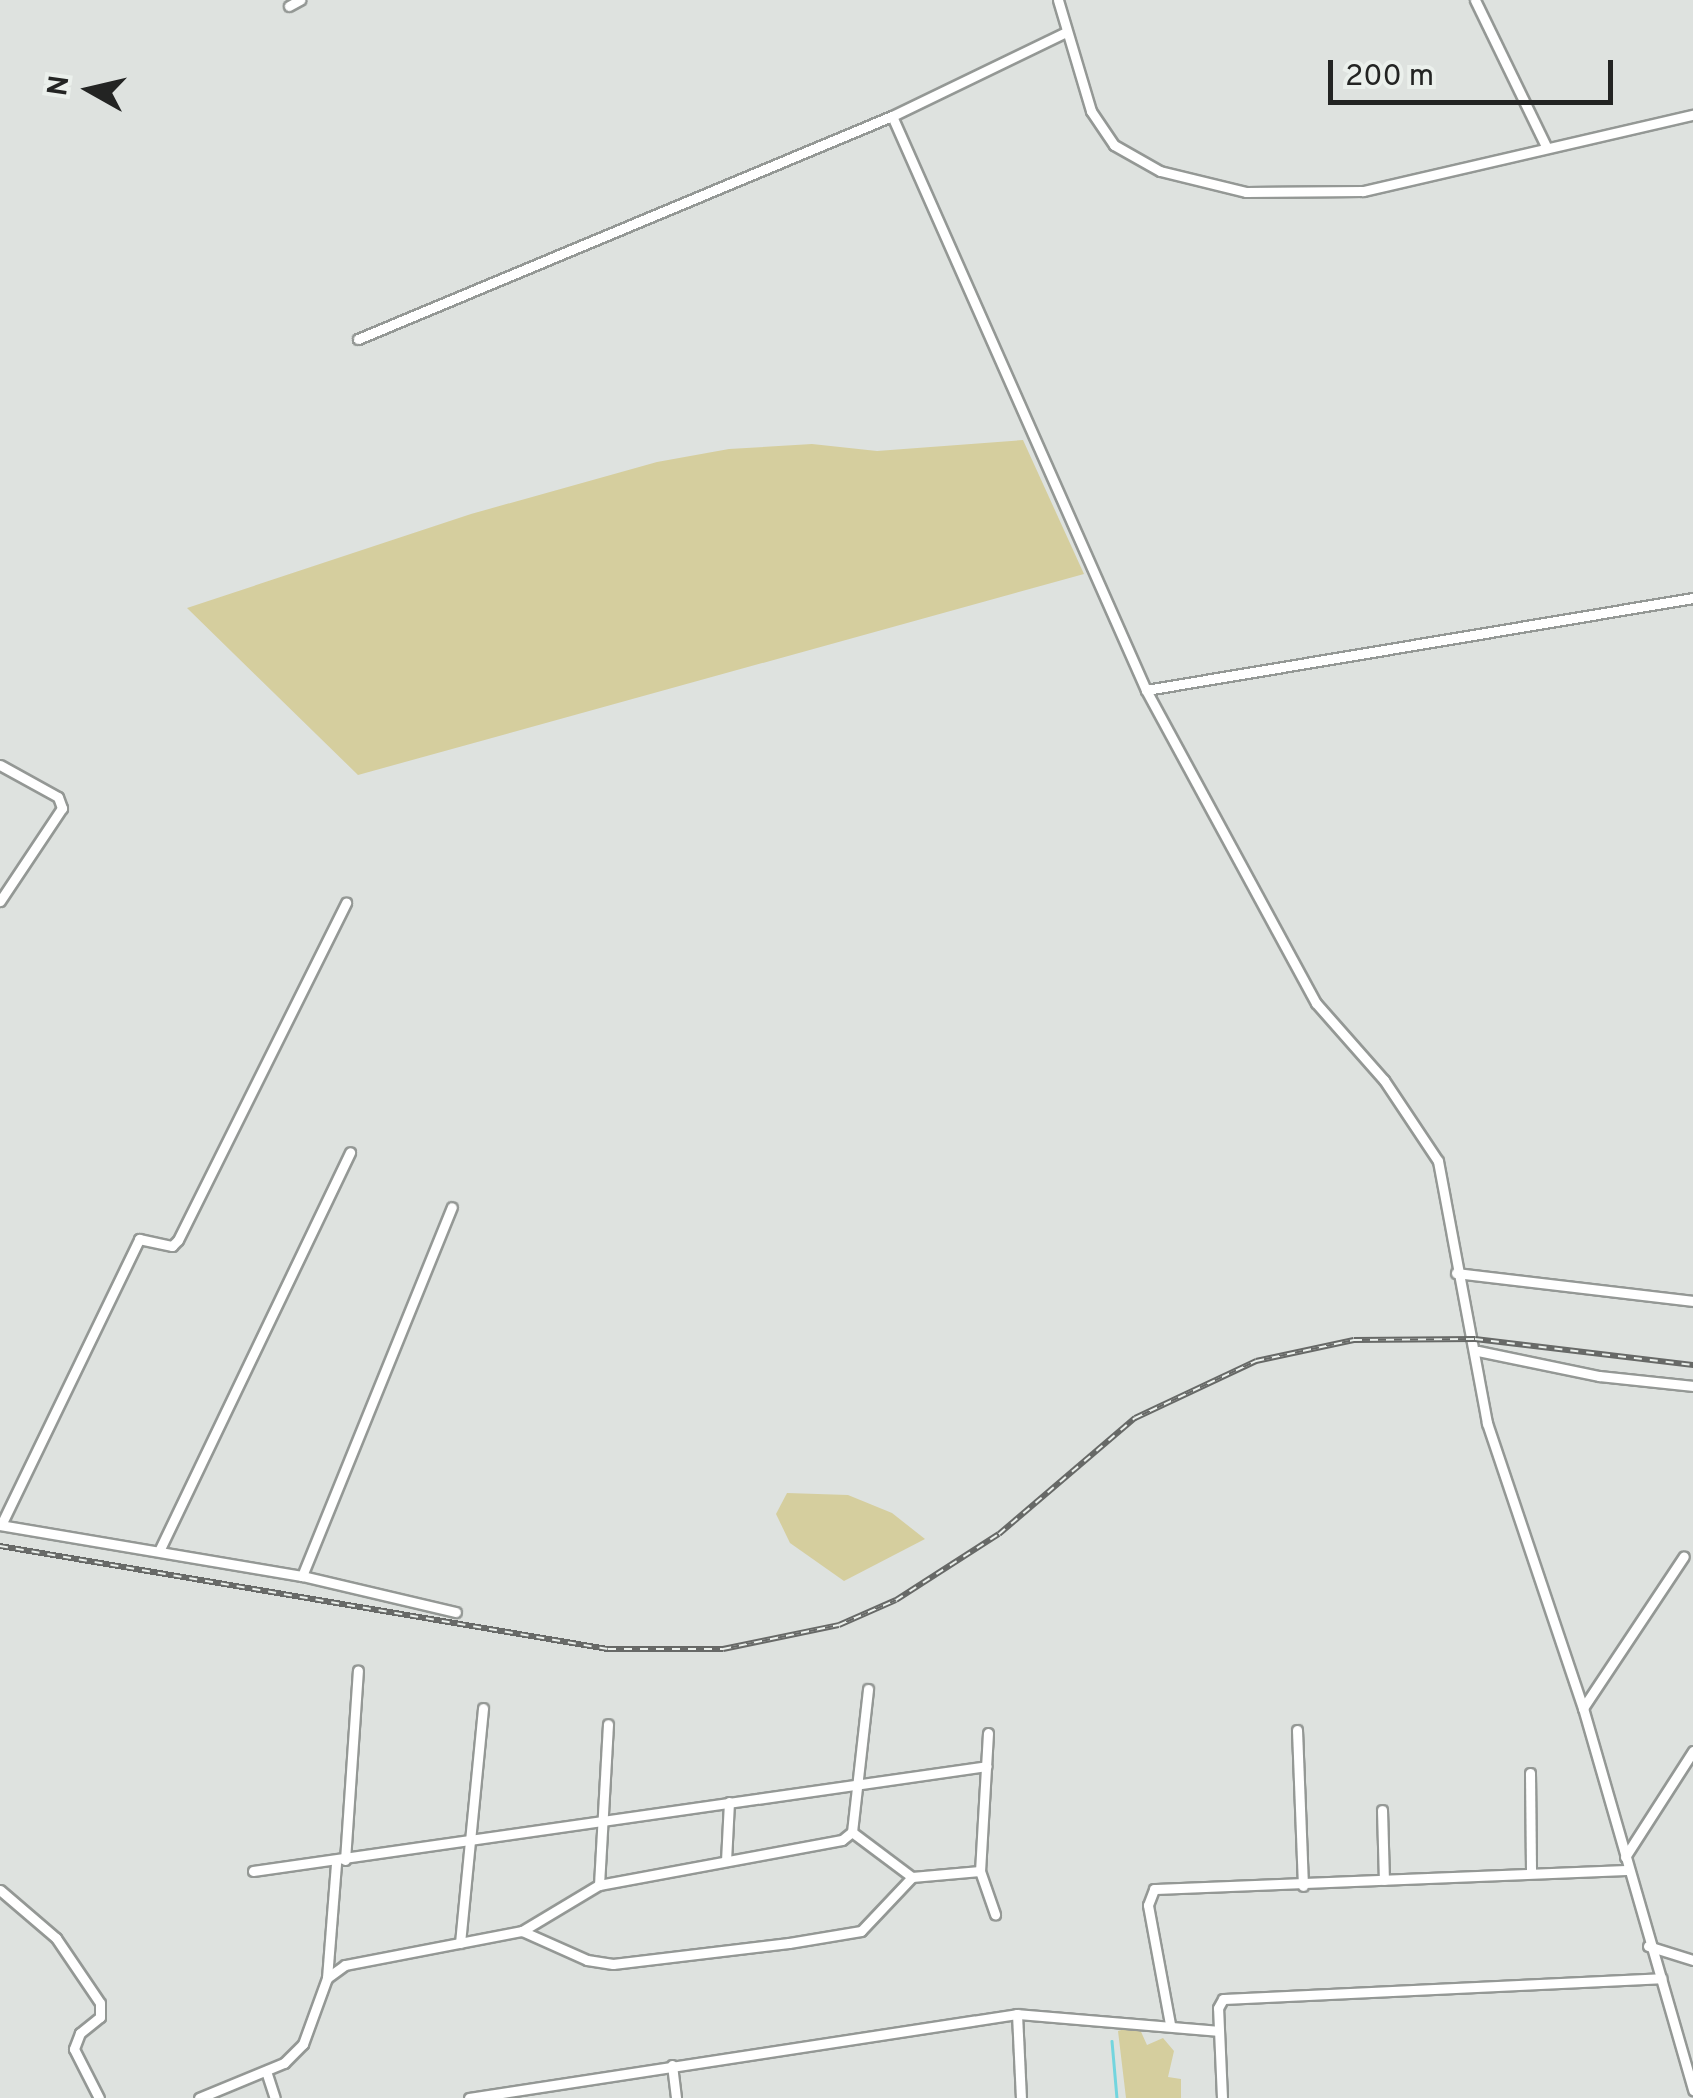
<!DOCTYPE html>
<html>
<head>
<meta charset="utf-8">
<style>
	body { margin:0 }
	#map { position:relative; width:1693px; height:2098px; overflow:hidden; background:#dee2df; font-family:Overpass,sans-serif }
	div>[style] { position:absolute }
	.green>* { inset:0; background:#d5ce9e }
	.stream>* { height:2.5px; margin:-1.25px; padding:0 1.25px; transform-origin:1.25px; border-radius:1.25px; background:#73d5de }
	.roads { filter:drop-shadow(2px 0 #949895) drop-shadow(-2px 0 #949895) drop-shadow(0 2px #949895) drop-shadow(0 -2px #949895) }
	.street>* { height:9px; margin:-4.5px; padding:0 4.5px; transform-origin:4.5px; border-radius:4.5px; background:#fff }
	.rail>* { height:6px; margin-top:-3px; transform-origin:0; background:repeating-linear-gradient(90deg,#ebf0ec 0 8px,#676967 0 16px); box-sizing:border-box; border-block:2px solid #676967 }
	span { translate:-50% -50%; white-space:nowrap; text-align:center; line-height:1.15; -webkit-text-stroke:10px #ebf0ec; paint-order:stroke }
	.north { position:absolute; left:40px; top:40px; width:100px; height:100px; -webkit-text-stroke:8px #ebf0ec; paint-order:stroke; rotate:278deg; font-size:28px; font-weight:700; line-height:40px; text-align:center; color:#232423 }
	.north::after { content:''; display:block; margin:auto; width:35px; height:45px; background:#232423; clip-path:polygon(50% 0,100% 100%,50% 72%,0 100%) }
	.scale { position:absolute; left:1328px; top:60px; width:285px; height:45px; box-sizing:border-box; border:5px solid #232423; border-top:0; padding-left:12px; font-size:30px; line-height:35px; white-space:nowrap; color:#232423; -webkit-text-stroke:8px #ebf0ec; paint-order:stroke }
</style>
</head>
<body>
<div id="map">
	<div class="green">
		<div style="clip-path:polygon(1023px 440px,1084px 574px,358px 775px,187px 608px,471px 514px,657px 462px,729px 449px,812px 444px,877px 451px)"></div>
		<div style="clip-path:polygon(787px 1493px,848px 1495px,892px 1513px,925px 1539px,844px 1581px,790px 1543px,776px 1514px)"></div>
		<div style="clip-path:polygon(1138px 2025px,1147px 2045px,1163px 2038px,1174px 2051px,1168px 2077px,1181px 2079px,1181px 2098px,1126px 2098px,1118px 2031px)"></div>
	</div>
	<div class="stream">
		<div style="left:1112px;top:2041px;width:57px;rotate:85deg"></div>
	</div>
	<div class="roads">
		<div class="street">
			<div style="left:1058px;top:0;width:116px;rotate:73.4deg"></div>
			<div style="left:1091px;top:111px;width:41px;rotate:55.9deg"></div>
			<div style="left:1114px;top:145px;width:53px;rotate:29.5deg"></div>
			<div style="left:1160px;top:171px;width:89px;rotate:13.7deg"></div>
			<div style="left:1246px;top:192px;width:117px;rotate:-0.5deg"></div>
			<div style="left:1363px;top:191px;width:339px;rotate:-13deg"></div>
			<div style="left:1475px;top:0;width:162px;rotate:64.1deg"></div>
			<div style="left:289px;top:6px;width:13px;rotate:-29deg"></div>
			<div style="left:1064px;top:33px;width:191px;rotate:154.2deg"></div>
			<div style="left:892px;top:116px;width:628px;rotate:66.13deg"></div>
			<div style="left:1146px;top:690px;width:356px;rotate:61.5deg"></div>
			<div style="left:1316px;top:1003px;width:103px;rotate:48.6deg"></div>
			<div style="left:1384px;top:1080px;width:97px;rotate:56.3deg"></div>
			<div style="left:1438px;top:1161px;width:267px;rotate:79.4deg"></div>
			<div style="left:1487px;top:1423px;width:301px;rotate:71.4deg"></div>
			<div style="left:1583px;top:1708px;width:398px;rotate:73.9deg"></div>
			<div style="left:358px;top:339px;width:579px;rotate:-22.67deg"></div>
			<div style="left:1146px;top:690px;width:555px;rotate:-9.55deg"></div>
			<div style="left:0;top:765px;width:66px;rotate:28.9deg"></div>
			<div style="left:58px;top:797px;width:12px;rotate:70deg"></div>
			<div style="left:62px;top:808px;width:112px;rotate:123.7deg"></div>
			<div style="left:1456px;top:1273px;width:239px;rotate:6.7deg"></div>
			<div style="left:1478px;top:1351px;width:124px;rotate:11.7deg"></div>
			<div style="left:1599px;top:1376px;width:95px;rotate:6.1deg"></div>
			<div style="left:0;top:1525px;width:306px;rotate:9.6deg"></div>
			<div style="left:302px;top:1576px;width:158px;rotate:13.2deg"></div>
			<div style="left:1px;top:1525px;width:318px;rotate:-64.2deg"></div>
			<div style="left:139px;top:1239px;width:34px;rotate:12deg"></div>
			<div style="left:172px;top:1246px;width:8px;rotate:-45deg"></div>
			<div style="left:178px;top:1240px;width:377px;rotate:-63.5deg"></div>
			<div style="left:160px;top:1549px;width:440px;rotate:-64.4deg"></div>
			<div style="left:302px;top:1576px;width:398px;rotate:-67.9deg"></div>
			<div style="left:1583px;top:1708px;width:182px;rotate:-56.4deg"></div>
			<div style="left:1297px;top:1730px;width:156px;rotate:87.8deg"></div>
			<div style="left:988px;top:1733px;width:138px;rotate:93.3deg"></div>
			<div style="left:980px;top:1871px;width:46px;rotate:70.8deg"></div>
			<div style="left:1530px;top:1773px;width:98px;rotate:89.4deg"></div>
			<div style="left:1382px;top:1810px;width:70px;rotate:88.4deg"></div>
			<div style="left:852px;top:1832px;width:75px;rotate:36.9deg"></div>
			<div style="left:1625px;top:1857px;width:126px;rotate:-57.3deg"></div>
			<div style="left:345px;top:1860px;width:190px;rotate:-86.1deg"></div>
			<div style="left:726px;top:1861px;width:59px;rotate:-87.1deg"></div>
			<div style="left:253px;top:1871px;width:741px;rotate:-8.14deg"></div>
			<div style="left:599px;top:1885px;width:161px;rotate:-86.8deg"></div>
			<div style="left:0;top:1890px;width:74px;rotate:40.6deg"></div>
			<div style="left:56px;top:1938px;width:78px;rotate:55.9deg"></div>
			<div style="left:100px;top:2003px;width:14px;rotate:90deg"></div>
			<div style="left:100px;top:2017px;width:26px;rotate:141deg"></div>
			<div style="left:80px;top:2033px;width:17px;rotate:111deg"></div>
			<div style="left:74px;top:2049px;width:55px;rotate:63deg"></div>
			<div style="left:522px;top:1931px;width:71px;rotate:24deg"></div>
			<div style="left:587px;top:1960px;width:26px;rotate:9deg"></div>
			<div style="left:613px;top:1964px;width:177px;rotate:-6.8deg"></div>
			<div style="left:789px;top:1943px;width:73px;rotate:-9.5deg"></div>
			<div style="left:861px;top:1931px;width:74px;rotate:-46.6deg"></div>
			<div style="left:912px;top:1877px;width:68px;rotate:-5deg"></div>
			<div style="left:460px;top:1943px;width:236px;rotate:-84.4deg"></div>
			<div style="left:1648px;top:1946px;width:47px;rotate:17.3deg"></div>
			<div style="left:327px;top:1978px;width:22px;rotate:-36deg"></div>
			<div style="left:345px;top:1965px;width:180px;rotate:-10.9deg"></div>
			<div style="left:522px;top:1931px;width:90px;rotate:-30.9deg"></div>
			<div style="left:599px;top:1885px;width:247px;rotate:-10.5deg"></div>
			<div style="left:842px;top:1840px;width:13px;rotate:-39deg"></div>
			<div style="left:852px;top:1832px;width:144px;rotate:-83.6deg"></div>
			<div style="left:1017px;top:2014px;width:84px;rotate:87.3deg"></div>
			<div style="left:1170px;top:2024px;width:121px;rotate:-100.5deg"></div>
			<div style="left:1148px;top:1905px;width:17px;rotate:-69deg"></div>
			<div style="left:1154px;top:1889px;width:474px;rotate:-2.3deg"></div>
			<div style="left:672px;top:2065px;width:33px;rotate:83deg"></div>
			<div style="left:266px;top:2071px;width:28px;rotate:72deg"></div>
			<div style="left:199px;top:2098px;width:92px;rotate:-22.4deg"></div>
			<div style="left:284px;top:2063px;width:27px;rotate:-45deg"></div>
			<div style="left:303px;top:2044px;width:70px;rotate:-70deg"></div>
			<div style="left:327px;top:1978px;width:115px;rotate:-85.5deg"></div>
			<div style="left:469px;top:2098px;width:554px;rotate:-8.71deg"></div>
			<div style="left:1017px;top:2014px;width:202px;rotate:4.8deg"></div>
			<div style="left:1222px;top:2098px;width:90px;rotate:-92.5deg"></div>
			<div style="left:1218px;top:2008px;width:10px;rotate:-61deg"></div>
			<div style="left:1223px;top:1999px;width:439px;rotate:-2.7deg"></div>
		</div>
	</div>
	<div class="rail">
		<div style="left:0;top:1546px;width:617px;rotate:9.62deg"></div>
		<div style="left:608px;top:1649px;width:115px"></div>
		<div style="left:723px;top:1649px;width:118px;rotate:-11.7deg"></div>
		<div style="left:839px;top:1625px;width:62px;rotate:-23.7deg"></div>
		<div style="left:896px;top:1600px;width:122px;rotate:-32.7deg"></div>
		<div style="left:999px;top:1534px;width:179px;rotate:-40.5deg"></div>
		<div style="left:1135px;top:1418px;width:134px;rotate:-25.2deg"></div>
		<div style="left:1256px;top:1361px;width:100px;rotate:-12.1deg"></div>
		<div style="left:1354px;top:1340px;width:121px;rotate:-0.5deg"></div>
		<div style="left:1475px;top:1339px;width:220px;rotate:6.8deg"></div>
	</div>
	<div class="north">N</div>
	<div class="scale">200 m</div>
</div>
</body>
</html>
